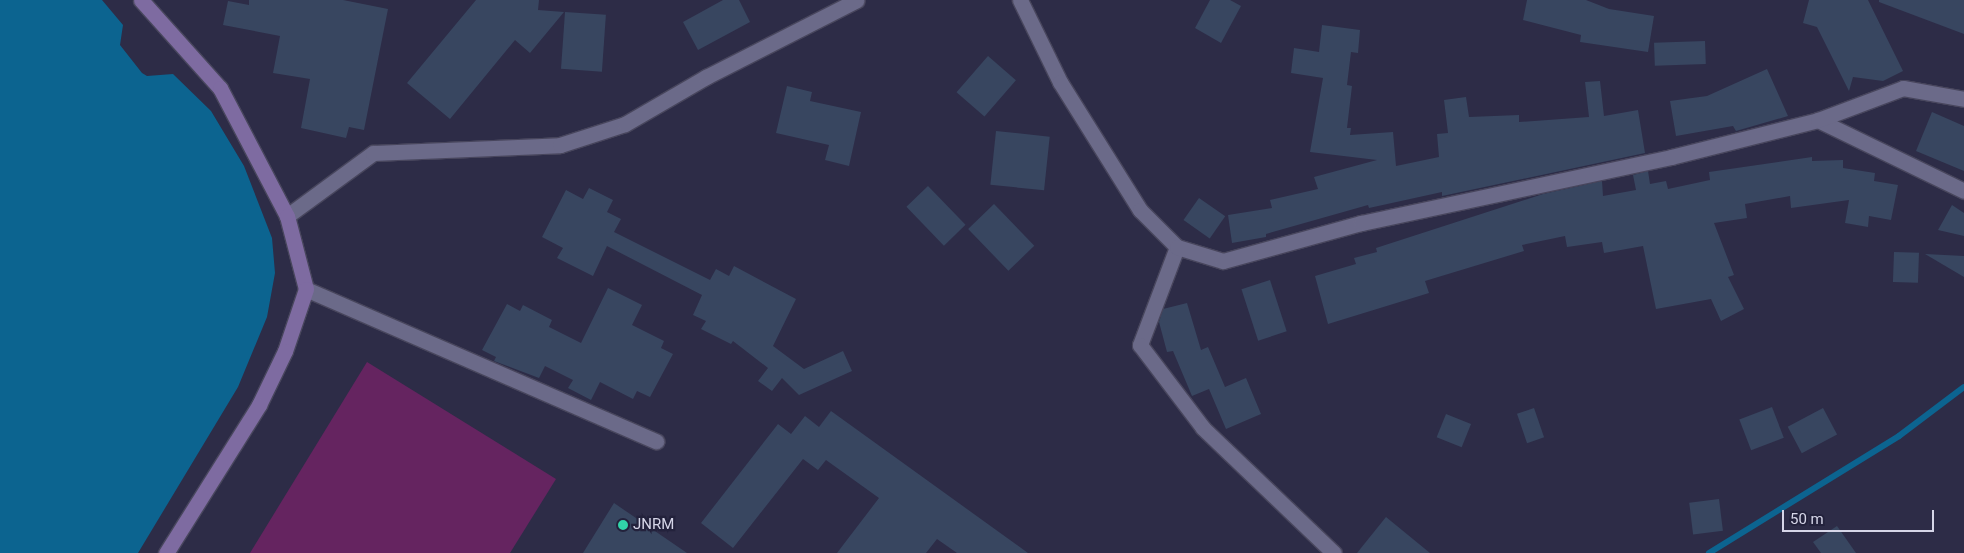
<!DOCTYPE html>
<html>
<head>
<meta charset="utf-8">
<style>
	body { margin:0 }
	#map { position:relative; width:1964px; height:553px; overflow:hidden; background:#2d2c47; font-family:Roboto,sans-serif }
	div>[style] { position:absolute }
	.green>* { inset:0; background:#652460 }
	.water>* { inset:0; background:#0c6490 }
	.stream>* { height:6px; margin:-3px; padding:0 3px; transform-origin:3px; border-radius:3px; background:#0c6490 }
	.building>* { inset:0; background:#384660; transform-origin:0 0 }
	.roads { filter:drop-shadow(1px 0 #48465d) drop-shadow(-1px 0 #48465d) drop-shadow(0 1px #48465d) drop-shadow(0 -1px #48465d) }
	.minor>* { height:15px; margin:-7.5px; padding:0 7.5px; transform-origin:7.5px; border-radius:7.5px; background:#6b6a89 }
	.tertiary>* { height:15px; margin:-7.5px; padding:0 7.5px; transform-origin:7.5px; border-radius:7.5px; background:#6b6a89 }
	.secondary>* { height:15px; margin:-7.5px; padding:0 7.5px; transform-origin:7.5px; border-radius:7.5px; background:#7e6ba1 }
	.dots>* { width:14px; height:14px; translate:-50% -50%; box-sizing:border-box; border:2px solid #23223c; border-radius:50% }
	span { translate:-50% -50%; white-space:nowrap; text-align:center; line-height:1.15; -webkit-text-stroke:4.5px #23223c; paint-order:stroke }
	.poi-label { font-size:15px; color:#d6d6e8 }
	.left { translate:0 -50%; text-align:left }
	.scale { position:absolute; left:1782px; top:510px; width:152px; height:22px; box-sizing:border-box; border:2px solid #d6d6e8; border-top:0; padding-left:6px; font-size:15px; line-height:18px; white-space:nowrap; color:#d6d6e8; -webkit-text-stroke:4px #23223c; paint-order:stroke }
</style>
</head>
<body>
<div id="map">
	<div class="green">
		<div style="clip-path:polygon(367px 362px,556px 479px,510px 553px,250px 553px)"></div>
	</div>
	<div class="water">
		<div style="clip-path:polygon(0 0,102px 0,123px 25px,120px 45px,142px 73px,147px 76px,173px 74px,211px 111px,244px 166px,272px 238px,275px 273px,267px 317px,238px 387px,138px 553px,0 553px)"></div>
	</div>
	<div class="stream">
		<div style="left:1709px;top:553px;width:223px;rotate:-31.6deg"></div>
		<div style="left:1899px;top:436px;width:81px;rotate:-37deg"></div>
	</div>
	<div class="building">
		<div style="clip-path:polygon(249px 0,343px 0,388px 9px,364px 130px,349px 127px,346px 138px,301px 128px,310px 79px,273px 73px,280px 36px,223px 25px,228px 1px,249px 5px)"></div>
		<div style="clip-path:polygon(476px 0,539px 0,538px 10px,564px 12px,530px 53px,515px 40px,450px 119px,407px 83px)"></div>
		<div style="clip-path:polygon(723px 0,739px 0,750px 22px,698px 50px,683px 22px)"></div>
		<div style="clip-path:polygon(1210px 0,1230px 0,1241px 6px,1221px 43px,1195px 28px)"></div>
		<div style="clip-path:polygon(1527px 0,1586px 0,1609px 9px,1654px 16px,1648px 52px,1580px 42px,1581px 35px,1523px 20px)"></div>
		<div style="clip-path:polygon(1809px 0,1868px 0,1903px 71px,1883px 81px,1853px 77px,1849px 91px,1817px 27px,1803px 23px)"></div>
		<div style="clip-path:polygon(1879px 0,1964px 0,1964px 34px,1879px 2px)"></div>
		<div style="left:565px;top:12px;width:41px;height:57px;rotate:4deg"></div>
		<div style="clip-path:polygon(1322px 25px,1360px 30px,1358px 53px,1351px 52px,1347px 85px,1352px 86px,1347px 128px,1351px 128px,1350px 135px,1393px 132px,1396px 166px,1439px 157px,1437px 134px,1448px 133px,1444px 100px,1466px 97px,1469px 117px,1519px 115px,1519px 122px,1589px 117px,1585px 82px,1600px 81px,1604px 116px,1638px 110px,1645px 153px,1442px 196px,1442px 192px,1369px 208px,1368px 205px,1266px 234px,1266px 237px,1232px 243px,1228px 215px,1272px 208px,1270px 200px,1318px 189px,1314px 177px,1377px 160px,1310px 152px,1323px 78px,1291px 73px,1294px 48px,1319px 52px)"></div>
		<div style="left:1705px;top:41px;width:23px;height:51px;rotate:88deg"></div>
		<div style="left:988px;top:56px;width:37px;height:48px;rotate:41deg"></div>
		<div style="clip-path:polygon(1767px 69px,1788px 116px,1736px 131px,1733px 126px,1676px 136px,1670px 101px,1707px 96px)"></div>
		<div style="clip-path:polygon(787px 86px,812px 92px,810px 101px,861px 112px,849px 166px,825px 160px,829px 145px,776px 133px)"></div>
		<div style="clip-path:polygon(1932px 112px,1964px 126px,1964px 171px,1916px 151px)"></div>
		<div style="left:996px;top:131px;width:54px;height:54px;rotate:6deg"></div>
		<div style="clip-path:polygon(1812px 157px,1812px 161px,1843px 160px,1843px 168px,1875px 173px,1874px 181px,1898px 185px,1891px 220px,1869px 216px,1868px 227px,1845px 223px,1849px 200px,1791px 208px,1790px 196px,1745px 204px,1747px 218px,1714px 223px,1734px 275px,1728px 277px,1744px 309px,1721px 321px,1711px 299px,1656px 309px,1643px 246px,1604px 253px,1602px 242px,1567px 247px,1565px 236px,1522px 245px,1524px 251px,1425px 281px,1429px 293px,1328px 324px,1315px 276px,1356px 264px,1354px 258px,1377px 252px,1376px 248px,1543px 194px,1602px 181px,1603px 196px,1636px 190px,1633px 175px,1648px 171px,1650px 184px,1666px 181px,1668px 189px,1710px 180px,1709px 172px)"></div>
		<div style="left:928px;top:186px;width:54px;height:30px;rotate:46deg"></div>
		<div style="clip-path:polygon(589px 188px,613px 200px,607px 212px,621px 219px,614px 232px,710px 280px,716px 269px,729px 276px,734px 266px,796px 299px,773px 346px,804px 369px,843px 351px,852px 371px,799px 395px,782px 378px,772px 391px,758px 381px,768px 368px,733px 341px,731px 344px,701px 329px,706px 321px,693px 315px,702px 295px,607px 246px,593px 276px,557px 258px,563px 248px,542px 237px,566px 190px,583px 199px)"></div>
		<div style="left:1199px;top:198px;width:32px;height:27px;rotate:35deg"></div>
		<div style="left:994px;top:204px;width:58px;height:36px;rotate:46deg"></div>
		<div style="clip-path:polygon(1952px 205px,1964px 213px,1964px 236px,1938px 230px)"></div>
		<div style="left:1894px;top:252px;width:25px;height:30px;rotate:2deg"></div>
		<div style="clip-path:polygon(1925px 254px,1964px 256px,1964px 277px)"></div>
		<div style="left:1270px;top:280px;width:54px;height:30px;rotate:72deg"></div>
		<div style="clip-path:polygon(608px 288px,642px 305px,632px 325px,664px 341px,661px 348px,673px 354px,650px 397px,637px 391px,633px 399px,600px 382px,591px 400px,568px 388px,573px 380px,545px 366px,539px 378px,494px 361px,496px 357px,482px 350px,507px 304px,520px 311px,523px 305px,552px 320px,549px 327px,581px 343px)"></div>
		<div style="clip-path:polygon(1187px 303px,1201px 350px,1208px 347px,1225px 387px,1246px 378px,1261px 414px,1226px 429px,1209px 389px,1192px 396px,1173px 351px,1167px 352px,1159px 322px,1163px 309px)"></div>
		<div style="left:1772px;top:407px;width:33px;height:35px;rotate:69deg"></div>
		<div style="left:1534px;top:408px;width:31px;height:18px;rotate:71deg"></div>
		<div style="left:1823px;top:408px;width:30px;height:40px;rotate:62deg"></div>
		<div style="clip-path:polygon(831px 411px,1028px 553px,957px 553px,937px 539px,926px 553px,837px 553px,879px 498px,826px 460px,818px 470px,803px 459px,733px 548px,701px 523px,778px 424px,791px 434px,805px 416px,819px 427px)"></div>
		<div style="left:1446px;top:414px;width:27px;height:25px;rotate:22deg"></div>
		<div style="left:1719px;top:499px;width:32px;height:30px;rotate:83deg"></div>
		<div style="clip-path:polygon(614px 503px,687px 553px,583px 553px)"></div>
		<div style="clip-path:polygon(1386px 517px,1430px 553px,1357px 553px)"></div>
		<div style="clip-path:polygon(1837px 526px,1856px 553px,1821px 553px,1813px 542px)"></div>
	</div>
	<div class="roads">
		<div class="minor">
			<div style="left:1818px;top:120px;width:162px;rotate:25.9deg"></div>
			<div style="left:287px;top:216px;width:107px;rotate:-36.2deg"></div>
			<div style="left:373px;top:153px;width:187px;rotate:-2.4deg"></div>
			<div style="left:560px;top:145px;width:68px;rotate:-17.9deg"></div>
			<div style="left:625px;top:124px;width:94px;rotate:-30.1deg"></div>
			<div style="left:706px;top:77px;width:169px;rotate:-27deg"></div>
			<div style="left:1177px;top:247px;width:105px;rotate:110.7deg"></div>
			<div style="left:1140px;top:345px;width:104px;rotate:52.8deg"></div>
			<div style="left:1203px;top:428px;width:181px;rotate:43.7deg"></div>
			<div style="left:306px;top:289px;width:382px;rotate:23.5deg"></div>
		</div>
		<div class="tertiary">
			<div style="left:1020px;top:0;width:91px;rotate:64deg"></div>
			<div style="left:1060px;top:82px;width:151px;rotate:58deg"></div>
			<div style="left:1140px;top:210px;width:52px;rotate:45deg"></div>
			<div style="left:1177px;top:247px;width:48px;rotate:16.9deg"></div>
			<div style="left:1223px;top:261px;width:143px;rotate:-15.4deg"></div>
			<div style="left:1361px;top:223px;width:317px;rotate:-12deg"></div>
			<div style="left:1671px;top:157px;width:152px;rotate:-14.1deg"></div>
			<div style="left:1818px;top:120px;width:91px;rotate:-20.6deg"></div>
			<div style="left:1903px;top:88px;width:62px;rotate:10.2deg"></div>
		</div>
		<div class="secondary">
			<div style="left:141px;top:0;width:118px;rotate:48.1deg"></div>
			<div style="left:220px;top:88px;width:144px;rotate:62.4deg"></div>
			<div style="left:287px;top:216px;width:75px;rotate:75.4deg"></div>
			<div style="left:306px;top:289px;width:65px;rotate:108.7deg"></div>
			<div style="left:285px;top:351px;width:60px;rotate:115.7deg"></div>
			<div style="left:259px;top:405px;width:175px;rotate:122.1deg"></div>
		</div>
	</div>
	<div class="dots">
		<div style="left:623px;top:525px;background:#31d4a9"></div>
	</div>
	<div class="poi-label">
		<span class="left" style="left:633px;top:525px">JNRM</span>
	</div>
	<div class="scale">50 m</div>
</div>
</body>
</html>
